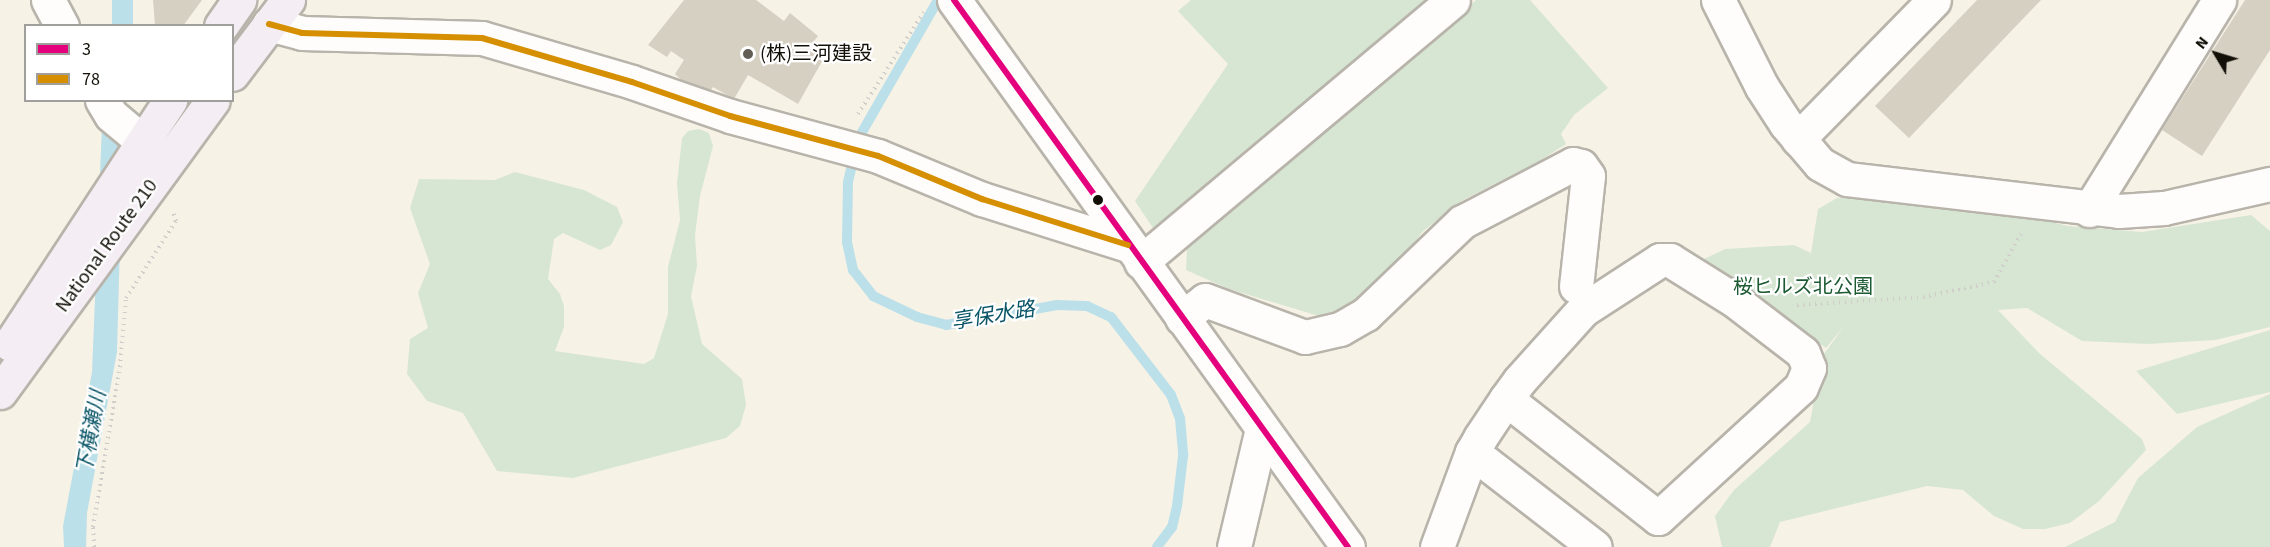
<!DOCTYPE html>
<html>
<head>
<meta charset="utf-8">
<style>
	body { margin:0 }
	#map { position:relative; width:2270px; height:547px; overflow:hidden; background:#f7f2e6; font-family:"Source Sans 3","Noto Sans JP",sans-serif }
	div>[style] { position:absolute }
	.green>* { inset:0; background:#d7e6d3 }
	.water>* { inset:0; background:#bce0e9; transform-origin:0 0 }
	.stream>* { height:10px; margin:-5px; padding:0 5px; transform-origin:5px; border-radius:5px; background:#bce0e9 }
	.building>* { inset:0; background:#d5d0c2 }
	.path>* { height:4px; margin-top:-2px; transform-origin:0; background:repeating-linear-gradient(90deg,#cfcecb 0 1.5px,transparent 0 6px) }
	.roads { filter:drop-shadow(2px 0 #b8b4ab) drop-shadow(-2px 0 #b8b4ab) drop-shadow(0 2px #b8b4ab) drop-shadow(0 -2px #b8b4ab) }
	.minor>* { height:33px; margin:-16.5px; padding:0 16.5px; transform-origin:16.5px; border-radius:16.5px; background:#fefdfb }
	.highway>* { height:33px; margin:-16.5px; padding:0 16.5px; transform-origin:16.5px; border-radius:16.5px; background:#f4edf3 }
	.bus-1>* { height:6px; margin:-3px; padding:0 3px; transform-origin:3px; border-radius:3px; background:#e5007d }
	.bus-2>* { height:6px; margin:-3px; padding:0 3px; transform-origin:3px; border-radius:3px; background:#d58f01 }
	.dots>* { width:16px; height:16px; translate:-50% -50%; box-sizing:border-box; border:3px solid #fff; border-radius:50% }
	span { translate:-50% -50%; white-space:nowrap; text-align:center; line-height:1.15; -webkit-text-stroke:4.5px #fff; paint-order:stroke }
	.poi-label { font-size:20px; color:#120f07 }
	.left { translate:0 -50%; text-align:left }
	.street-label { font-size:20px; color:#120f07 }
	.park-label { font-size:20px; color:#1c5a32 }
	.water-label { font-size:21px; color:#095567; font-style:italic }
	.legend { position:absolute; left:24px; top:24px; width:210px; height:78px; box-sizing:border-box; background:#fff; border:2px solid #a09f9c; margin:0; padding:8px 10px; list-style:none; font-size:18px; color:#120f07 }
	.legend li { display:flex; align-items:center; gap:12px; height:30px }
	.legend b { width:30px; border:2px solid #a09f9c }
	.north { position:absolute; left:2186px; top:24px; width:60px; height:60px; -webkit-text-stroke:4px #fff; paint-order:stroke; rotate:308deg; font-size:16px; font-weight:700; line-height:24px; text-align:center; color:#120f07 }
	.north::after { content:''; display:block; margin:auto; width:21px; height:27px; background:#120f07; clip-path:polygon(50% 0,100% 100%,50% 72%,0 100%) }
</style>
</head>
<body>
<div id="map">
	<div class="green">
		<div style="clip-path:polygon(1191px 0,1429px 0,1159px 237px,1135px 201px,1228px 64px,1178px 11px)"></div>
		<div style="clip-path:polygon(1476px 0,1530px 0,1608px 88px,1574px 115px,1561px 134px,1566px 144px,1538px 162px,1463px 200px,1423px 231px,1389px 276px,1332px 320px,1229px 289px,1186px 270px,1187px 248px)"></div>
		<div style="clip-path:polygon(699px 129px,709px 133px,713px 146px,700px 196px,695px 235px,697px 266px,691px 296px,702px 344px,742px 379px,746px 405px,740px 426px,726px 438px,573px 478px,497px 471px,463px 413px,427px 401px,407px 374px,410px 339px,428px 328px,418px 293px,430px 264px,410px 208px,419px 179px,495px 180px,515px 172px,584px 190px,617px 207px,623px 222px,611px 245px,600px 250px,563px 233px,554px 239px,548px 279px,560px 294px,564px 306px,564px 327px,555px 351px,644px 364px,654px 358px,668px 314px,668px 267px,680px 220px,677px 183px,682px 138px,688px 131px)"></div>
		<div style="clip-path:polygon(1876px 196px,2007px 211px,2068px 226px,2142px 232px,2251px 215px,2270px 231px,2270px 327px,2215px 340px,2148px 344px,2082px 341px,2027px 308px,1998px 310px,2039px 353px,2142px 439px,2146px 450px,2099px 501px,2070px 523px,2045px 529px,2023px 529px,1994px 516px,1963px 490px,1927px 486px,1780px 522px,1770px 547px,1722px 547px,1715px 516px,1734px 490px,1810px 422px,1815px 394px,1826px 375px,1824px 354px,1844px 326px,1826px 348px,1702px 260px,1725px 249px,1794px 245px,1811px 253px,1818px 209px,1837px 198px)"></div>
		<div style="clip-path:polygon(2270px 330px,2270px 392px,2177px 414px,2136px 371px)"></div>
		<div style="clip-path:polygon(2270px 394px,2270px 547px,2065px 547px,2115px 522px,2138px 478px,2197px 427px)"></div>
	</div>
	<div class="water">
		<div style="left:112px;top:0;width:21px;height:25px"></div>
		<div style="clip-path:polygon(103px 101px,124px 101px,117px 352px,87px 513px,86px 547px,64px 547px,63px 526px,92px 372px)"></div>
	</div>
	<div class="stream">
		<div style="left:938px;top:0;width:155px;rotate:119.9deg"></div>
		<div style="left:861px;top:134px;width:23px;rotate:108deg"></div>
		<div style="left:854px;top:156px;width:28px;rotate:103deg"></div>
		<div style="left:848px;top:183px;width:59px;rotate:91deg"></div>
		<div style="left:847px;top:242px;width:29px;rotate:78deg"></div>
		<div style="left:853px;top:270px;width:33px;rotate:52deg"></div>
		<div style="left:873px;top:296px;width:49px;rotate:25.5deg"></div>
		<div style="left:917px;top:317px;width:30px;rotate:15deg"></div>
		<div style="left:946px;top:325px;width:113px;rotate:-10.2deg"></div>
		<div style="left:1057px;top:305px;width:30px;rotate:2deg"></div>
		<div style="left:1087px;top:306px;width:26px;rotate:25deg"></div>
		<div style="left:1111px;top:317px;width:98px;rotate:52.4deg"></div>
		<div style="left:1171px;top:395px;width:25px;rotate:69deg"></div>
		<div style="left:1180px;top:418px;width:38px;rotate:85deg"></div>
		<div style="left:1183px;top:456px;width:50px;rotate:96.8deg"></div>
		<div style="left:1177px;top:506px;width:22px;rotate:103deg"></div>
		<div style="left:1172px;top:527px;width:25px;rotate:127deg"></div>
	</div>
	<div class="building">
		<div style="clip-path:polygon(153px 0,202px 0,183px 26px,155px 26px)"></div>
		<div style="clip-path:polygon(684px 0,756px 0,784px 21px,790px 13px,818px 36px,811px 45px,825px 56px,798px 104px,748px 75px,734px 99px,713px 87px,708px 95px,698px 96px,675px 74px,684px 60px,671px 51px,667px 57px,648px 45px)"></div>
		<div style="clip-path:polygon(1977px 0,2041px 0,1909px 138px,1875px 106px)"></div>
		<div style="clip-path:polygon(2245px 0,2270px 0,2270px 50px,2202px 156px,2162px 130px)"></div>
	</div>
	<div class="path">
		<div style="left:858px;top:114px;width:121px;rotate:-57.1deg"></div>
		<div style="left:1797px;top:305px;width:126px;rotate:-3.6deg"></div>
		<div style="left:1923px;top:297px;width:73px;rotate:-11.9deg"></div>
		<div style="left:1994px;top:282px;width:55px;rotate:-60.6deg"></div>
		<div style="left:94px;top:547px;width:20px;rotate:-93deg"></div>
		<div style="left:93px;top:527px;width:162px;rotate:-80.4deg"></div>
		<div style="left:120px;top:367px;width:69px;rotate:-85deg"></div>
		<div style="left:126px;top:298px;width:92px;rotate:-57deg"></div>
		<div style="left:176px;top:221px;width:9px;rotate:-108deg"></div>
	</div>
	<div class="roads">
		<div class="minor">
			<div style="left:48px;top:0;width:30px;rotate:62deg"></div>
			<div style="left:954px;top:0;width:674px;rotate:54.24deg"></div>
			<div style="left:1718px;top:0;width:97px;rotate:63.2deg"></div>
			<div style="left:1762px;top:87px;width:44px;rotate:57deg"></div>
			<div style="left:1786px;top:124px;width:52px;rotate:49.6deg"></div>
			<div style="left:1820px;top:164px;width:31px;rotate:29deg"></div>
			<div style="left:1847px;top:179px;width:274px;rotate:6.7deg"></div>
			<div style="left:2119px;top:211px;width:45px;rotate:-3.8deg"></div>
			<div style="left:2164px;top:208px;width:109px;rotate:-12.8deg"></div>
			<div style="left:269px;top:24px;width:34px;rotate:15deg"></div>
			<div style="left:302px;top:33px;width:180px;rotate:1.6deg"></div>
			<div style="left:482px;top:38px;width:156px;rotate:16.3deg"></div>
			<div style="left:632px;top:82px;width:104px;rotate:19.1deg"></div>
			<div style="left:730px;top:116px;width:153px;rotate:15.1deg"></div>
			<div style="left:878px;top:156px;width:113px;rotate:22.5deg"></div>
			<div style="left:982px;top:199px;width:153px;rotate:17.5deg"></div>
			<div style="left:102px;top:100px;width:17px;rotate:59deg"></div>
			<div style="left:111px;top:115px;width:40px;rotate:40deg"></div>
			<div style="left:1798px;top:139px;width:194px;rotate:-45.6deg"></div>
			<div style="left:2089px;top:210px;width:247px;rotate:-58.2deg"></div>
			<div style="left:1141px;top:262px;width:407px;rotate:-40deg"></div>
			<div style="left:1182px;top:318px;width:29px;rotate:-38deg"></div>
			<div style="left:1205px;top:300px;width:107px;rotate:20.3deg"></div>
			<div style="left:1305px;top:337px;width:36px;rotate:-13deg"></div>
			<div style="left:1340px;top:329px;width:30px;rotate:-30deg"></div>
			<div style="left:1366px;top:314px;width:133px;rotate:-43.8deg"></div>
			<div style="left:1462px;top:222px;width:125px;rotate:-27.6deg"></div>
			<div style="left:1573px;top:164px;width:8px;rotate:14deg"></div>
			<div style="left:1581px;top:166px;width:12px;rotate:55deg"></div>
			<div style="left:1588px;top:176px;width:111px;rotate:96.2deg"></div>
			<div style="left:1472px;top:452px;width:155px;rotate:37.7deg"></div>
			<div style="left:1234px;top:547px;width:121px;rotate:-76.7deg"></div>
			<div style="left:1437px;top:547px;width:101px;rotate:-69.8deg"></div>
			<div style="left:1472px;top:452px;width:16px;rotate:-60deg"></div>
			<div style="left:1480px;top:438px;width:47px;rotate:-56.3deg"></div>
			<div style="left:1506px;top:399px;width:22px;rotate:-54deg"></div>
			<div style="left:1519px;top:381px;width:96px;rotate:-48deg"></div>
			<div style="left:1583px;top:310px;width:92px;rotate:-33deg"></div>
			<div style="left:1660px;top:260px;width:10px"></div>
			<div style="left:1670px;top:260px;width:75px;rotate:32deg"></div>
			<div style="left:1734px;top:300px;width:87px;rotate:37.5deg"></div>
			<div style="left:1803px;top:353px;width:16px;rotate:68deg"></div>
			<div style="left:1809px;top:368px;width:21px;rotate:113deg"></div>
			<div style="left:1801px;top:387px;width:194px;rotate:137.5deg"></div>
			<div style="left:1658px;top:518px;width:193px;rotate:-141.9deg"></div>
		</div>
		<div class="highway">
			<div style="left:221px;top:26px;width:32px;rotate:-55deg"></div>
			<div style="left:232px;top:74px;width:93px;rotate:-52.9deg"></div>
			<div style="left:10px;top:344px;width:292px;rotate:-56.7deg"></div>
			<div style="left:0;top:392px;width:361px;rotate:-53.9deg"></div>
		</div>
	</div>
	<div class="bus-1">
		<div style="left:954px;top:0;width:674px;rotate:54.24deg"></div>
	</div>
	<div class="bus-2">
		<div style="left:269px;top:24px;width:34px;rotate:15deg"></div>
		<div style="left:302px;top:33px;width:180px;rotate:1.6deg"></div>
		<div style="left:482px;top:38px;width:156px;rotate:16.3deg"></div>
		<div style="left:632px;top:82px;width:104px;rotate:19.1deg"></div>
		<div style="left:730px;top:116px;width:153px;rotate:15.1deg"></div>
		<div style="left:878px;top:156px;width:113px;rotate:22.5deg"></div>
		<div style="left:982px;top:199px;width:153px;rotate:17.5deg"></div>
	</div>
	<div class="dots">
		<div style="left:748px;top:54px;background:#625e55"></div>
		<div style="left:1098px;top:200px;background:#120f07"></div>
	</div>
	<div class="poi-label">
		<span class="left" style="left:760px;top:54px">(株)三河建設</span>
	</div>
	<div class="street-label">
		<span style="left:107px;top:246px;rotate:-54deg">National Route 210</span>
	</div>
	<div class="park-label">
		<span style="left:1803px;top:287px">桜ヒルズ北公園</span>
	</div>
	<div class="water-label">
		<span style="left:993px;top:315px;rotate:-9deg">享保水路</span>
		<span style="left:91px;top:432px;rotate:-80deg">下横瀬川</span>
	</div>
	<ul class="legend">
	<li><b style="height:8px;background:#e5007d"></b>3</li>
	<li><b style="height:8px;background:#d58f01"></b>78</li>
	</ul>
	<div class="north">N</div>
</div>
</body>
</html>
